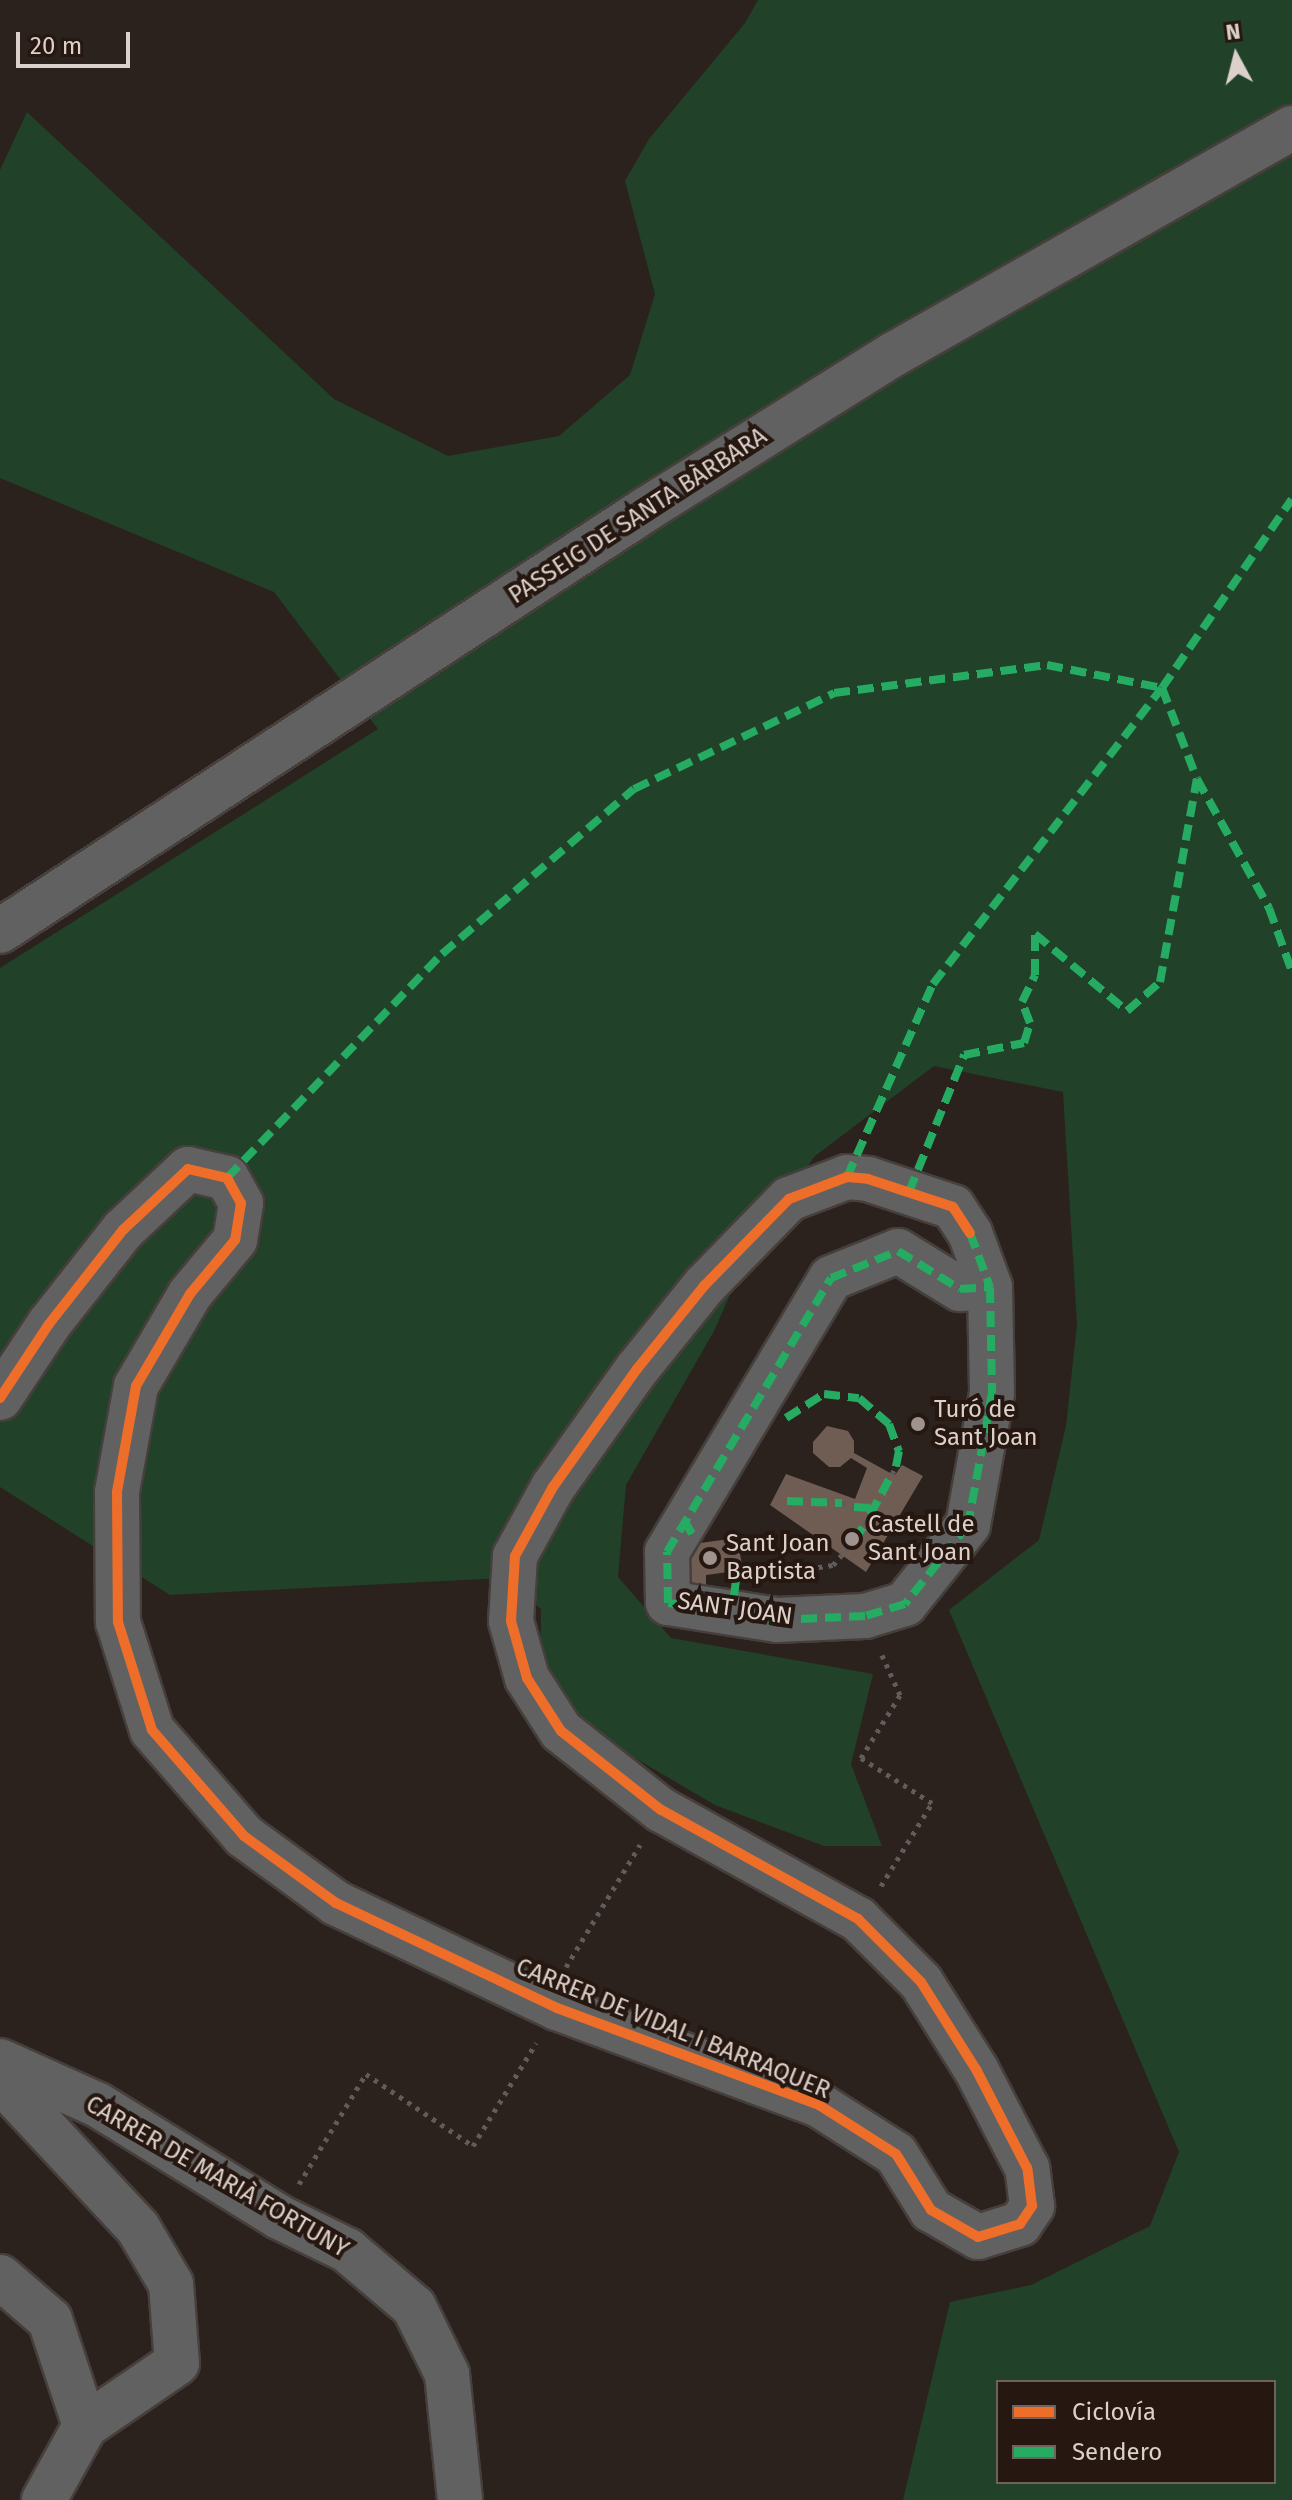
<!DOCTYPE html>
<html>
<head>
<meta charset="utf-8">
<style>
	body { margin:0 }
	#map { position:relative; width:1292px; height:2500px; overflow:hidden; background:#2b221e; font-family:"Fira Sans",sans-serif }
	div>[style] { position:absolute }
	.green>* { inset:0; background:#214129 }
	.building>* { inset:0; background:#6f5d54 }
	.path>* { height:5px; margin-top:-2.5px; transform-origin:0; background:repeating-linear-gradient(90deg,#605c5b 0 4px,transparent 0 10px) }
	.roads { filter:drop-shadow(2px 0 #463f3b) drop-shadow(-2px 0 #463f3b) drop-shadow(0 2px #463f3b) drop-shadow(0 -2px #463f3b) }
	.minor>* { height:44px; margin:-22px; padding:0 22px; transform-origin:22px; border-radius:22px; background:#616162 }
	.quiet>* { height:8px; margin-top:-4px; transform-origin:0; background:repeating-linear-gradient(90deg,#26ab63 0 16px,transparent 0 24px) }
	.cycleway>* { height:10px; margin:-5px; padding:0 5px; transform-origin:5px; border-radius:5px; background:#ee6e29 }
	.dots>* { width:22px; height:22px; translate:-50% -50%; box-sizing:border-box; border:4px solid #261710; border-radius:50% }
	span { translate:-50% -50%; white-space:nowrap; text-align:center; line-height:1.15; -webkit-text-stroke:8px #261710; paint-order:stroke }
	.street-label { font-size:24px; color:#dcd0cb }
	.poi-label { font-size:24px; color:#dcd0cb }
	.left { translate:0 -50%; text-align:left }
	.legend { position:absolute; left:996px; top:2380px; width:280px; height:104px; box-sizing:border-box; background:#261710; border:2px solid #6f615b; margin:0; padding:10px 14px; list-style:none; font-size:24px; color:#dcd0cb }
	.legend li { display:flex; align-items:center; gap:16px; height:40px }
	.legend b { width:40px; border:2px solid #6f615b }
	.north { position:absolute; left:1196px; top:16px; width:80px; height:80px; -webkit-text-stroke:6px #261710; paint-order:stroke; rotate:353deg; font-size:22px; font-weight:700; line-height:32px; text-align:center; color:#dcd0cb }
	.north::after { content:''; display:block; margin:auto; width:28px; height:36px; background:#dcd0cb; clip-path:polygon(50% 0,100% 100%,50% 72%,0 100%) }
	.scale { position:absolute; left:16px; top:32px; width:114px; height:36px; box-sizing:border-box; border:4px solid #dcd0cb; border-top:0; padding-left:10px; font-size:24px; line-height:28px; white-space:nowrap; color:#dcd0cb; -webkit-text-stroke:6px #261710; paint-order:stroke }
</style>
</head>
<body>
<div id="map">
	<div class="green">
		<div style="clip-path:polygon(evenodd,758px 0,1292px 0,1292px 2500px,903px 2500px,950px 2302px,1031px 2285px,1150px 2226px,1179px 2152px,949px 1610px,1039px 1540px,1066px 1426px,1077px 1324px,1063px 1092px,934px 1066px,815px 1156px,752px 1245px,714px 1331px,626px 1485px,618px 1577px,671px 1638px,873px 1674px,851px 1764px,882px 1846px,824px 1846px,715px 1805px,606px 1741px,540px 1684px,541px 1609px,502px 1578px,170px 1595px,0 1487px,0 968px,378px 729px,274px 592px,0 478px,0 170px,27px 112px,334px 399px,448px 456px,559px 436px,630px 375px,655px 294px,625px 181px,649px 139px,745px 23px,758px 0,998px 2382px,1274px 2382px,1274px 2482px,998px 2482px,998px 2382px)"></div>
	</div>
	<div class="building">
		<div style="clip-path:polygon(827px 1426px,848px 1431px,854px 1441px,854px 1453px,892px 1474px,895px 1475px,902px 1465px,923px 1476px,866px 1572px,770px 1505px,786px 1474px,855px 1499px,867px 1468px,851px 1458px,840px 1467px,829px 1467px,813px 1453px,813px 1442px)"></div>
		<div style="clip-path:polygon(737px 1538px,743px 1570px,706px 1575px,706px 1590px,684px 1592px,678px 1546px)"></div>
	</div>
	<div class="path">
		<div style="left:892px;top:1474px;width:8px;rotate:-60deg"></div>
		<div style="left:842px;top:1503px;width:13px;rotate:18deg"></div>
		<div style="left:865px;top:1524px;width:10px;rotate:-61deg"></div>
		<div style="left:769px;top:1574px;width:65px;rotate:-8deg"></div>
		<div style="left:833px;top:1565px;width:32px;rotate:-49deg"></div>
		<div style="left:881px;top:1886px;width:97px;rotate:-58.4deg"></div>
		<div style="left:932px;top:1803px;width:84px;rotate:-147.6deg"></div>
		<div style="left:861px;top:1758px;width:74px;rotate:-58.2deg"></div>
		<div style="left:900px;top:1695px;width:46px;rotate:-114.3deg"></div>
		<div style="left:566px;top:1967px;width:143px;rotate:-58.8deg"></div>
		<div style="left:299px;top:2184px;width:129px;rotate:-58.7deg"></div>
		<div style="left:366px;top:2074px;width:129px;rotate:33.9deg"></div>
		<div style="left:473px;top:2146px;width:121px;rotate:-58.5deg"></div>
	</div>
	<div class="roads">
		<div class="minor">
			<div style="left:0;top:931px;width:770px;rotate:-33.13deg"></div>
			<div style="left:645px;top:510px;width:294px;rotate:-32.1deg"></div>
			<div style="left:894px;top:354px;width:458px;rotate:-29.6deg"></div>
			<div style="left:0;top:1398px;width:89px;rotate:-56.5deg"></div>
			<div style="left:49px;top:1324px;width:120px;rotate:-51.8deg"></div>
			<div style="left:123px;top:1230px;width:89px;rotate:-43.2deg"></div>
			<div style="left:188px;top:1169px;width:40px;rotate:13deg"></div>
			<div style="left:227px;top:1178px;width:29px;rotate:61deg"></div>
			<div style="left:241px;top:1203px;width:37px;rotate:99deg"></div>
			<div style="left:235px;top:1240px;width:70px;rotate:129.8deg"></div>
			<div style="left:190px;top:1294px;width:107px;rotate:120.4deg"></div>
			<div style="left:136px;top:1386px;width:108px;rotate:100.2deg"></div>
			<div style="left:117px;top:1492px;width:130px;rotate:89.6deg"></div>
			<div style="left:118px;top:1622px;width:113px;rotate:72.5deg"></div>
			<div style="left:152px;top:1730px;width:140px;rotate:49deg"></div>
			<div style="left:244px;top:1836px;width:114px;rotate:36.1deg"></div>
			<div style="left:336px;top:1903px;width:245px;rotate:25.4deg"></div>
			<div style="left:557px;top:2008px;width:279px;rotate:20.3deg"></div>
			<div style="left:819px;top:2105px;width:91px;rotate:32.5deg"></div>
			<div style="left:896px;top:2154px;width:66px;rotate:58deg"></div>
			<div style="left:931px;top:2210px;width:54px;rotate:29.9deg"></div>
			<div style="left:978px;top:2237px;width:44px;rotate:-17.2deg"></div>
			<div style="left:1020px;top:2224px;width:22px;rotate:-56deg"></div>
			<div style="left:1032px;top:2206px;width:38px;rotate:-97deg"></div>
			<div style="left:1027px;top:2168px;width:109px;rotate:-117.3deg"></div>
			<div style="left:977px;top:2071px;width:105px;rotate:-122.2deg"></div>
			<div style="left:921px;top:1982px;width:89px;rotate:-135deg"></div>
			<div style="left:858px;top:1919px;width:225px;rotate:-151deg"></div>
			<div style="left:661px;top:1810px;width:127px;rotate:-141.7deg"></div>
			<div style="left:561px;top:1731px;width:63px;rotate:-122.7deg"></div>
			<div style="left:527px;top:1678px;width:59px;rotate:-105.7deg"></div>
			<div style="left:511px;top:1621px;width:65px;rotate:-86.5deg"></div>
			<div style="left:515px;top:1556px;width:79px;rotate:-61.2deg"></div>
			<div style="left:553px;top:1487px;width:145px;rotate:-54.6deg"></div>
			<div style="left:637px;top:1369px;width:107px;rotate:-51.1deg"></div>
			<div style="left:704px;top:1286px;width:122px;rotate:-45.7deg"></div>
			<div style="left:789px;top:1199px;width:62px;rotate:-20.8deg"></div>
			<div style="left:847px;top:1177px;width:21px;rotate:5deg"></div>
			<div style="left:868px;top:1179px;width:89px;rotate:18.2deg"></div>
			<div style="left:953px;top:1207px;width:31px;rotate:57deg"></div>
			<div style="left:970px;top:1233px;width:58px;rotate:69.7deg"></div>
			<div style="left:990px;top:1287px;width:106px;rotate:88.9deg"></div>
			<div style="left:992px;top:1393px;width:134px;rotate:100.3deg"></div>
			<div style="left:968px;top:1525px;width:101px;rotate:128.6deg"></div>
			<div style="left:905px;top:1604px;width:42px;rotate:163.3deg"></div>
			<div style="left:865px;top:1616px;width:88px;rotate:177.4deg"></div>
			<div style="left:777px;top:1620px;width:110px;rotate:-171.1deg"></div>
			<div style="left:668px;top:1603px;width:51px;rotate:-91.1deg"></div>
			<div style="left:667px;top:1552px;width:319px;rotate:-59.1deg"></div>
			<div style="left:831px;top:1278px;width:72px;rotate:-21.9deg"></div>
			<div style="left:898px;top:1251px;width:73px;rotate:31.5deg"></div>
			<div style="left:960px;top:1289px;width:30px;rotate:-4deg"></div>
			<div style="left:0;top:2061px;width:107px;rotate:24.2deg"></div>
			<div style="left:98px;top:2105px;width:213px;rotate:31.7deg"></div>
			<div style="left:279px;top:2217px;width:76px;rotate:25.9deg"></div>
			<div style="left:347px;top:2250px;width:88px;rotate:40.4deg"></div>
			<div style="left:414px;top:2307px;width:75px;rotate:63.8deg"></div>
			<div style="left:447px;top:2374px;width:127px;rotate:84.1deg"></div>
			<div style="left:0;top:2080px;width:202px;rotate:47deg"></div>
			<div style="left:138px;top:2228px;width:65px;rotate:59.5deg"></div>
			<div style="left:171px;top:2284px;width:79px;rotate:85.7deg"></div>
			<div style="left:177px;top:2363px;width:112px;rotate:145.6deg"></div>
			<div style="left:85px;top:2426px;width:85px;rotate:119deg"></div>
			<div style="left:0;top:2277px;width:66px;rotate:40.7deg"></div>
			<div style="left:50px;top:2320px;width:112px;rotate:71.7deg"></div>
		</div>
	</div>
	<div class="quiet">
		<div style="left:847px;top:1177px;width:211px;rotate:-66deg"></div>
		<div style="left:933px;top:984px;width:374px;rotate:-52.3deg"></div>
		<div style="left:1162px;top:688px;width:229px;rotate:-55.5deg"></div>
		<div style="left:227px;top:1178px;width:310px;rotate:-46.2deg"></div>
		<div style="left:442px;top:954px;width:253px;rotate:-40.7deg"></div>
		<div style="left:634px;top:789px;width:222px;rotate:-25.6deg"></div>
		<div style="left:834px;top:693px;width:215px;rotate:-7.5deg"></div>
		<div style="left:1047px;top:665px;width:117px;rotate:11.3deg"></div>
		<div style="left:1162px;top:688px;width:97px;rotate:69deg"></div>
		<div style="left:1197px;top:779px;width:148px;rotate:60.8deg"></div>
		<div style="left:1269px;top:908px;width:68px;rotate:70.2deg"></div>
		<div style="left:909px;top:1192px;width:148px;rotate:-68.1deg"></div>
		<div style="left:964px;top:1055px;width:61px;rotate:-11.3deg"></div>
		<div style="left:1024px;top:1043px;width:21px;rotate:-73deg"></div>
		<div style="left:1030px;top:1023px;width:22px;rotate:-111deg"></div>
		<div style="left:1022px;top:1002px;width:30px;rotate:-64deg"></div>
		<div style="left:1035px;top:975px;width:41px;rotate:-90deg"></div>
		<div style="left:1035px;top:934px;width:120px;rotate:39.9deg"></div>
		<div style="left:1127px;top:1011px;width:44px;rotate:-41.3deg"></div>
		<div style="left:1160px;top:982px;width:206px;rotate:-79.7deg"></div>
		<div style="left:970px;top:1233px;width:58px;rotate:69.7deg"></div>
		<div style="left:990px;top:1287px;width:106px;rotate:88.9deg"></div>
		<div style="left:992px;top:1393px;width:134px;rotate:100.3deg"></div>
		<div style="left:968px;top:1525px;width:101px;rotate:128.6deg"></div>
		<div style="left:905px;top:1604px;width:42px;rotate:163.3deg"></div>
		<div style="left:865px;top:1616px;width:88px;rotate:177.4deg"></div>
		<div style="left:777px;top:1620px;width:110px;rotate:-171.1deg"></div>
		<div style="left:668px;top:1603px;width:51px;rotate:-91.1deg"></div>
		<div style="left:667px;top:1552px;width:319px;rotate:-59.1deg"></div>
		<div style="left:831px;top:1278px;width:72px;rotate:-21.9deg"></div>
		<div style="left:898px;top:1251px;width:73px;rotate:31.5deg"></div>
		<div style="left:960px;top:1289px;width:30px;rotate:-4deg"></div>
		<div style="left:786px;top:1418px;width:45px;rotate:-32.3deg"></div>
		<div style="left:824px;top:1394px;width:35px;rotate:7deg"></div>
		<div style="left:859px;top:1398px;width:40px;rotate:41deg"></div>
		<div style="left:889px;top:1424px;width:29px;rotate:70deg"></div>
		<div style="left:899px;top:1451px;width:16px;rotate:101deg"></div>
		<div style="left:787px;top:1501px;width:55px;rotate:2.1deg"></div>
		<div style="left:854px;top:1507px;width:19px;rotate:3deg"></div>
		<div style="left:870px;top:1515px;width:47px;rotate:-61.8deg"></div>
		<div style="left:684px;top:1520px;width:20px;rotate:60deg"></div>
		<div style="left:854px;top:1541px;width:20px;rotate:-57deg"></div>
		<div style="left:723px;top:1609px;width:17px;rotate:-50deg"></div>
		<div style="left:734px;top:1596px;width:17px;rotate:-83deg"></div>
	</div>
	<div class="cycleway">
		<div style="left:0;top:1398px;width:89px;rotate:-56.5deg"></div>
		<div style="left:49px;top:1324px;width:120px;rotate:-51.8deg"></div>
		<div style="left:123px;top:1230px;width:89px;rotate:-43.2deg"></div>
		<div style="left:188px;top:1169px;width:40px;rotate:13deg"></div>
		<div style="left:227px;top:1178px;width:29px;rotate:61deg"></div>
		<div style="left:241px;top:1203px;width:37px;rotate:99deg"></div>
		<div style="left:235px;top:1240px;width:70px;rotate:129.8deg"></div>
		<div style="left:190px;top:1294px;width:107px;rotate:120.4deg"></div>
		<div style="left:136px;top:1386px;width:108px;rotate:100.2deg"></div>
		<div style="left:117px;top:1492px;width:130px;rotate:89.6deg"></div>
		<div style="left:118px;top:1622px;width:113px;rotate:72.5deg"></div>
		<div style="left:152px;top:1730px;width:140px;rotate:49deg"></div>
		<div style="left:244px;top:1836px;width:114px;rotate:36.1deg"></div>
		<div style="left:336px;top:1903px;width:245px;rotate:25.4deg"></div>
		<div style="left:557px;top:2008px;width:279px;rotate:20.3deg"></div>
		<div style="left:819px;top:2105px;width:91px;rotate:32.5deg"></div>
		<div style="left:896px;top:2154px;width:66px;rotate:58deg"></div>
		<div style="left:931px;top:2210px;width:54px;rotate:29.9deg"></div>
		<div style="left:978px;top:2237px;width:44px;rotate:-17.2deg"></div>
		<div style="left:1020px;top:2224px;width:22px;rotate:-56deg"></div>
		<div style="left:1032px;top:2206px;width:38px;rotate:-97deg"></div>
		<div style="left:1027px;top:2168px;width:109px;rotate:-117.3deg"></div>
		<div style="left:977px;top:2071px;width:105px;rotate:-122.2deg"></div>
		<div style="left:921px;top:1982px;width:89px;rotate:-135deg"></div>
		<div style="left:858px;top:1919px;width:225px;rotate:-151deg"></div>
		<div style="left:661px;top:1810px;width:127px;rotate:-141.7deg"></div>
		<div style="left:561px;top:1731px;width:63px;rotate:-122.7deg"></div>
		<div style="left:527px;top:1678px;width:59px;rotate:-105.7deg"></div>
		<div style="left:511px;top:1621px;width:65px;rotate:-86.5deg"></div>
		<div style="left:515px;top:1556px;width:79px;rotate:-61.2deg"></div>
		<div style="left:553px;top:1487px;width:145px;rotate:-54.6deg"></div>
		<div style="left:637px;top:1369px;width:107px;rotate:-51.1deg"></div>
		<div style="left:704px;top:1286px;width:122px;rotate:-45.7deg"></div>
		<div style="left:789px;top:1199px;width:62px;rotate:-20.8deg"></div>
		<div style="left:847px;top:1177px;width:21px;rotate:5deg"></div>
		<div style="left:868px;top:1179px;width:89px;rotate:18.2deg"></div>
		<div style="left:953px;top:1207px;width:31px;rotate:57deg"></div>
	</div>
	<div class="dots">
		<div style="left:918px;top:1424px;background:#9e938e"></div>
		<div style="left:852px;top:1539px;background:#9e938e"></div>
		<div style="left:710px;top:1558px;background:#9e938e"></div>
	</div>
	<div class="street-label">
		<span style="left:638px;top:516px;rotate:-33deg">PASSEIG DE SANTA BÀRBARA</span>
		<span style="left:735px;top:1609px;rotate:8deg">SANT JOAN</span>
		<span style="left:673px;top:2029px;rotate:22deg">CARRER DE VIDAL I BARRAQUER</span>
		<span style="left:217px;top:2177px;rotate:30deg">CARRER DE MARIÀ FORTUNY</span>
	</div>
	<div class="poi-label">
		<span class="left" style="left:934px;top:1424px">Turó de<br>Sant Joan</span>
		<span class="left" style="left:868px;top:1539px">Castell de<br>Sant Joan</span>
		<span class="left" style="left:726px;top:1558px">Sant Joan<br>Baptista</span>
	</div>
	<ul class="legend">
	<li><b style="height:10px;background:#ee6e29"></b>Ciclovía</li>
	<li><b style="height:10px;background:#26ab63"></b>Sendero</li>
	</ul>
	<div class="north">N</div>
	<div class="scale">20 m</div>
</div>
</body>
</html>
